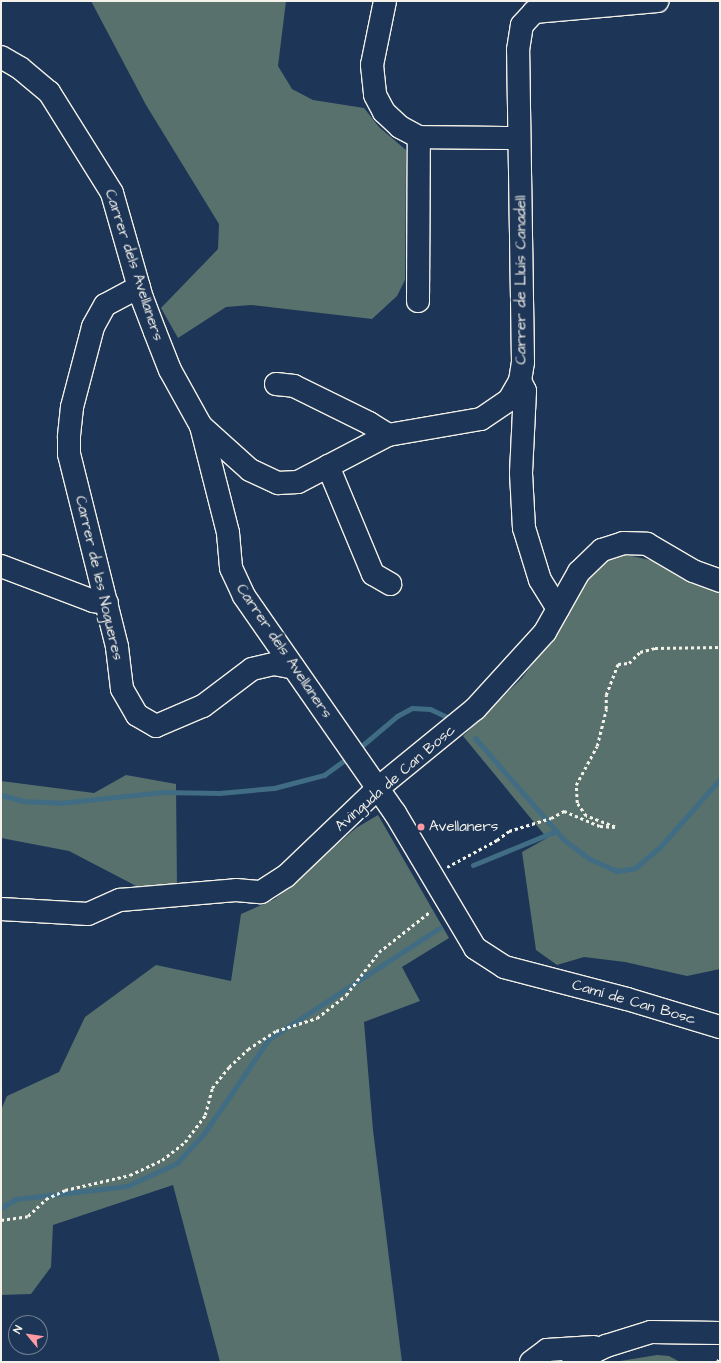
<!DOCTYPE html>
<html>
<head>
<meta charset="utf-8">
<style>
	body { margin:0 }
	#map { position:relative; width:721px; height:1363px; overflow:hidden; background:#1d3557; font-family:"Architects Daughter",sans-serif }
	div>[style] { position:absolute }
	.green>* { inset:0; background:#58716d }
	.stream>* { height:5px; margin:-2.5px; padding:0 2.5px; transform-origin:2.5px; border-radius:2.5px; background:#406c84 }
	.path>* { height:2.5px; margin-top:-1.25px; transform-origin:0; background:repeating-linear-gradient(90deg,#f4f1e8 0 3px,transparent 0 6px) }
	.roads { filter:drop-shadow(1px 0 #f4f1e8) drop-shadow(-1px 0 #f4f1e8) drop-shadow(0 1px #f4f1e8) drop-shadow(0 -1px #f4f1e8) }
	.minor>* { height:22px; margin:-11px; padding:0 11px; transform-origin:11px; border-radius:11px; background:#1d3557 }
	.dots>* { width:11px; height:11px; translate:-50% -50%; box-sizing:border-box; border:2px solid #1d3557; border-radius:50% }
	span { translate:-50% -50%; white-space:nowrap; text-align:center; line-height:1.15; -webkit-text-stroke:4px #1d3557; paint-order:stroke }
	.street-label { font-size:15px; color:#f4f1e8 }
	.poi-label { font-size:15px; color:#f4f1e8 }
	.left { translate:0 -50%; text-align:left }
	.frame { position:absolute; inset:0; border:2px solid #f4f1e8; pointer-events:none }
	.north { position:absolute; left:8px; top:1315px; width:40px; height:40px; box-sizing:border-box; background:#1d3557; border:1px solid #738091; border-radius:50%; rotate:299deg; font-size:11px; font-weight:700; line-height:16px; text-align:center; color:#f4f1e8 }
	.north::after { content:''; display:block; margin:auto; width:14px; height:18px; background:#ff9aa2; clip-path:polygon(50% 0,100% 100%,50% 72%,0 100%) }
</style>
</head>
<body>
<div id="map">
	<div class="green">
		<div style="clip-path:polygon(91px 1px,286px 1px,278px 66px,292px 89px,313px 100px,364px 108px,379px 127px,406px 150px,405px 280px,397px 296px,372px 319px,251px 305px,226px 307px,178px 338px,161px 308px,218px 249px,219px 224px,146px 105px)"></div>
		<div style="clip-path:polygon(618px 553px,654px 561px,688px 581px,720px 591px,720px 969px,687px 976px,625px 962px,584px 957px,557px 965px,536px 950px,522px 852px,547px 838px,463px 736px,522px 678px,566px 618px,587px 577px)"></div>
		<div style="clip-path:polygon(126px 775px,176px 784px,177px 887px,140px 888px,69px 851px,1px 838px,1px 781px,94px 793px)"></div>
		<div style="clip-path:polygon(378px 815px,449px 938px,402px 967px,420px 1001px,364px 1022px,373px 1130px,402px 1362px,220px 1362px,173px 1185px,53px 1225px,51px 1267px,31px 1294px,1px 1295px,1px 1110px,7px 1096px,59px 1072px,85px 1017px,156px 965px,231px 981px,241px 914px,275px 899px,356px 828px)"></div>
		<div style="clip-path:polygon(657px 1355px,669px 1356px,680px 1362px,614px 1362px)"></div>
	</div>
	<div class="stream">
		<div style="left:475px;top:738px;width:134px;rotate:48.9deg"></div>
		<div style="left:563px;top:839px;width:34px;rotate:37deg"></div>
		<div style="left:590px;top:859px;width:30px;rotate:24deg"></div>
		<div style="left:617px;top:871px;width:18px;rotate:-9deg"></div>
		<div style="left:635px;top:868px;width:33px;rotate:-40deg"></div>
		<div style="left:660px;top:847px;width:91px;rotate:-48.6deg"></div>
		<div style="left:358px;top:749px;width:51px;rotate:-40.2deg"></div>
		<div style="left:397px;top:716px;width:17px;rotate:-28deg"></div>
		<div style="left:412px;top:708px;width:18px;rotate:3deg"></div>
		<div style="left:430px;top:709px;width:23px;rotate:25deg"></div>
		<div style="left:1px;top:795px;width:24px;rotate:15deg"></div>
		<div style="left:24px;top:801px;width:35px;rotate:3deg"></div>
		<div style="left:59px;top:803px;width:105px;rotate:-6deg"></div>
		<div style="left:163px;top:792px;width:56px;rotate:1deg"></div>
		<div style="left:219px;top:793px;width:55px;rotate:-5.2deg"></div>
		<div style="left:274px;top:788px;width:52px;rotate:-14.6deg"></div>
		<div style="left:324px;top:775px;width:32px;rotate:-36deg"></div>
		<div style="left:473px;top:865px;width:90px;rotate:-22.3deg"></div>
		<div style="left:1px;top:1208px;width:17px;rotate:-31deg"></div>
		<div style="left:16px;top:1199px;width:112px;rotate:-6.7deg"></div>
		<div style="left:127px;top:1186px;width:55px;rotate:-24.7deg"></div>
		<div style="left:177px;top:1163px;width:42px;rotate:-47.9deg"></div>
		<div style="left:205px;top:1132px;width:113px;rotate:-55.5deg"></div>
		<div style="left:269px;top:1039px;width:203px;rotate:-33.1deg"></div>
	</div>
	<div class="path">
		<div style="left:447px;top:867px;width:57px;rotate:-28.4deg"></div>
		<div style="left:497px;top:840px;width:15px;rotate:-37deg"></div>
		<div style="left:509px;top:831px;width:44px;rotate:-17.2deg"></div>
		<div style="left:551px;top:818px;width:15px;rotate:-28deg"></div>
		<div style="left:564px;top:811px;width:39px;rotate:23deg"></div>
		<div style="left:600px;top:826px;width:15px;rotate:4deg"></div>
		<div style="left:615px;top:827px;width:31px;rotate:-159deg"></div>
		<div style="left:586px;top:816px;width:16px;rotate:-125deg"></div>
		<div style="left:577px;top:803px;width:18px;rotate:-93deg"></div>
		<div style="left:576px;top:785px;width:44px;rotate:-61.7deg"></div>
		<div style="left:597px;top:746px;width:38px;rotate:-76deg"></div>
		<div style="left:606px;top:709px;width:14px;rotate:-90deg"></div>
		<div style="left:606px;top:695px;width:33px;rotate:-69deg"></div>
		<div style="left:618px;top:664px;width:11px;rotate:-5deg"></div>
		<div style="left:629px;top:663px;width:16px;rotate:-45deg"></div>
		<div style="left:640px;top:652px;width:16px;rotate:-15deg"></div>
		<div style="left:655px;top:648px;width:65px;rotate:-0.9deg"></div>
		<div style="left:1px;top:1220px;width:27px;rotate:-8deg"></div>
		<div style="left:28px;top:1216px;width:25px;rotate:-43deg"></div>
		<div style="left:46px;top:1199px;width:21px;rotate:-25deg"></div>
		<div style="left:65px;top:1190px;width:67px;rotate:-13deg"></div>
		<div style="left:130px;top:1175px;width:35px;rotate:-25deg"></div>
		<div style="left:162px;top:1160px;width:29px;rotate:-38deg"></div>
		<div style="left:185px;top:1142px;width:34px;rotate:-53deg"></div>
		<div style="left:205px;top:1115px;width:28px;rotate:-75deg"></div>
		<div style="left:212px;top:1088px;width:27px;rotate:-51deg"></div>
		<div style="left:229px;top:1067px;width:26px;rotate:-43deg"></div>
		<div style="left:248px;top:1049px;width:33px;rotate:-33deg"></div>
		<div style="left:276px;top:1031px;width:43px;rotate:-17.6deg"></div>
		<div style="left:317px;top:1018px;width:37px;rotate:-38deg"></div>
		<div style="left:346px;top:995px;width:54px;rotate:-52.5deg"></div>
		<div style="left:379px;top:952px;width:66px;rotate:-38.3deg"></div>
		<div style="left:717px;top:1362px;width:6px;rotate:-59deg"></div>
	</div>
	<div class="roads">
		<div class="minor">
			<div style="left:385px;top:1px;width:65px;rotate:101.5deg"></div>
			<div style="left:372px;top:65px;width:30px;rotate:84deg"></div>
			<div style="left:375px;top:95px;width:19px;rotate:62deg"></div>
			<div style="left:384px;top:112px;width:22px;rotate:43deg"></div>
			<div style="left:400px;top:127px;width:21px;rotate:28deg"></div>
			<div style="left:419px;top:137px;width:100px;rotate:0.6deg"></div>
			<div style="left:1px;top:57px;width:22px;rotate:30deg"></div>
			<div style="left:20px;top:68px;width:38px;rotate:40deg"></div>
			<div style="left:49px;top:92px;width:119px;rotate:58deg"></div>
			<div style="left:112px;top:193px;width:109px;rotate:74.1deg"></div>
			<div style="left:142px;top:298px;width:36px;rotate:69deg"></div>
			<div style="left:155px;top:332px;width:41px;rotate:68.5deg"></div>
			<div style="left:170px;top:370px;width:64px;rotate:61deg"></div>
			<div style="left:201px;top:426px;width:110px;rotate:75.8deg"></div>
			<div style="left:228px;top:533px;width:35px;rotate:85deg"></div>
			<div style="left:231px;top:568px;width:31px;rotate:65deg"></div>
			<div style="left:244px;top:596px;width:264px;rotate:55.2deg"></div>
			<div style="left:395px;top:813px;width:157px;rotate:59.3deg"></div>
			<div style="left:475px;top:948px;width:35px;rotate:33deg"></div>
			<div style="left:504px;top:967px;width:127px;rotate:14.6deg"></div>
			<div style="left:627px;top:999px;width:97px;rotate:16.8deg"></div>
			<div style="left:139px;top:287px;width:38px;rotate:152deg"></div>
			<div style="left:105px;top:305px;width:25px;rotate:119deg"></div>
			<div style="left:93px;top:327px;width:83px;rotate:104.7deg"></div>
			<div style="left:72px;top:407px;width:30px;rotate:96deg"></div>
			<div style="left:69px;top:437px;width:17px;rotate:90deg"></div>
			<div style="left:69px;top:454px;width:199px;rotate:76deg"></div>
			<div style="left:117px;top:647px;width:42px;rotate:83.2deg"></div>
			<div style="left:122px;top:689px;width:30px;rotate:60deg"></div>
			<div style="left:137px;top:715px;width:22px;rotate:30deg"></div>
			<div style="left:156px;top:726px;width:51px;rotate:-23.1deg"></div>
			<div style="left:203px;top:706px;width:61px;rotate:-37.1deg"></div>
			<div style="left:252px;top:669px;width:23px;rotate:-13deg"></div>
			<div style="left:274px;top:664px;width:20px;rotate:11deg"></div>
			<div style="left:418px;top:301px;width:164px;rotate:-89.7deg"></div>
			<div style="left:520px;top:381px;width:11px;rotate:63deg"></div>
			<div style="left:525px;top:391px;width:82px;rotate:92.8deg"></div>
			<div style="left:521px;top:473px;width:55px;rotate:86.9deg"></div>
			<div style="left:524px;top:528px;width:54px;rotate:72.9deg"></div>
			<div style="left:540px;top:580px;width:34px;rotate:58deg"></div>
			<div style="left:276px;top:384px;width:18px;rotate:6deg"></div>
			<div style="left:294px;top:386px;width:84px;rotate:26.3deg"></div>
			<div style="left:369px;top:423px;width:22px;rotate:32deg"></div>
			<div style="left:201px;top:426px;width:66px;rotate:41.9deg"></div>
			<div style="left:250px;top:470px;width:31px;rotate:25deg"></div>
			<div style="left:278px;top:483px;width:20px;rotate:-3deg"></div>
			<div style="left:298px;top:482px;width:102px;rotate:-27.6deg"></div>
			<div style="left:388px;top:435px;width:94px;rotate:-9.8deg"></div>
			<div style="left:481px;top:419px;width:34px;rotate:-34deg"></div>
			<div style="left:509px;top:400px;width:22px;rotate:-60deg"></div>
			<div style="left:520px;top:381px;width:19px;rotate:-81deg"></div>
			<div style="left:523px;top:362px;width:312px;rotate:-90.9deg"></div>
			<div style="left:518px;top:50px;width:25px;rotate:-81deg"></div>
			<div style="left:522px;top:25px;width:18px;rotate:-47deg"></div>
			<div style="left:534px;top:12px;width:124px;rotate:-5.1deg"></div>
			<div style="left:328px;top:466px;width:117px;rotate:67.4deg"></div>
			<div style="left:373px;top:574px;width:20px;rotate:30deg"></div>
			<div style="left:1px;top:566px;width:98px;rotate:20.8deg"></div>
			<div style="left:93px;top:601px;width:14px;rotate:8deg"></div>
			<div style="left:1px;top:909px;width:87px;rotate:3.3deg"></div>
			<div style="left:88px;top:914px;width:35px;rotate:-24deg"></div>
			<div style="left:120px;top:900px;width:116px;rotate:-4.9deg"></div>
			<div style="left:236px;top:890px;width:25px;rotate:5deg"></div>
			<div style="left:261px;top:892px;width:30px;rotate:-33deg"></div>
			<div style="left:286px;top:876px;width:127px;rotate:-43.7deg"></div>
			<div style="left:378px;top:788px;width:125px;rotate:-39.2deg"></div>
			<div style="left:475px;top:709px;width:104px;rotate:-47.7deg"></div>
			<div style="left:545px;top:632px;width:69px;rotate:-60.5deg"></div>
			<div style="left:579px;top:572px;width:32px;rotate:-44deg"></div>
			<div style="left:602px;top:550px;width:22px;rotate:-18deg"></div>
			<div style="left:623px;top:543px;width:24px;rotate:2deg"></div>
			<div style="left:647px;top:544px;width:53px;rotate:30.4deg"></div>
			<div style="left:693px;top:571px;width:29px;rotate:20deg"></div>
			<div style="left:531px;top:1362px;width:20px;rotate:-37deg"></div>
			<div style="left:547px;top:1350px;width:47px;rotate:-3.7deg"></div>
			<div style="left:573px;top:1362px;width:37px;rotate:-26deg"></div>
			<div style="left:606px;top:1346px;width:47px;rotate:-17.3deg"></div>
			<div style="left:651px;top:1332px;width:69px;rotate:0.8deg"></div>
		</div>
	</div>
	<div class="dots">
		<div style="left:421px;top:827px;background:#ff9aa2"></div>
	</div>
	<div class="street-label">
		<span style="left:134px;top:265px;rotate:72deg">Carrer dels Avellaners</span>
		<span style="left:521px;top:280px;rotate:-90deg">Carrer de Lluís Canadell</span>
		<span style="left:99px;top:578px;rotate:77deg">Carrer de les Nogueres</span>
		<span style="left:284px;top:651px;rotate:56deg">Carrer dels Avellaners</span>
		<span style="left:395px;top:778px;rotate:-41deg">Avinguda de Can Bosc</span>
		<span style="left:634px;top:1002px;rotate:16deg">Camí de Can Bosc</span>
	</div>
	<div class="poi-label">
		<span class="left" style="left:429px;top:827px">Avellaners</span>
	</div>
	<div class="frame"></div>
	<div class="north">N</div>
</div>
</body>
</html>
